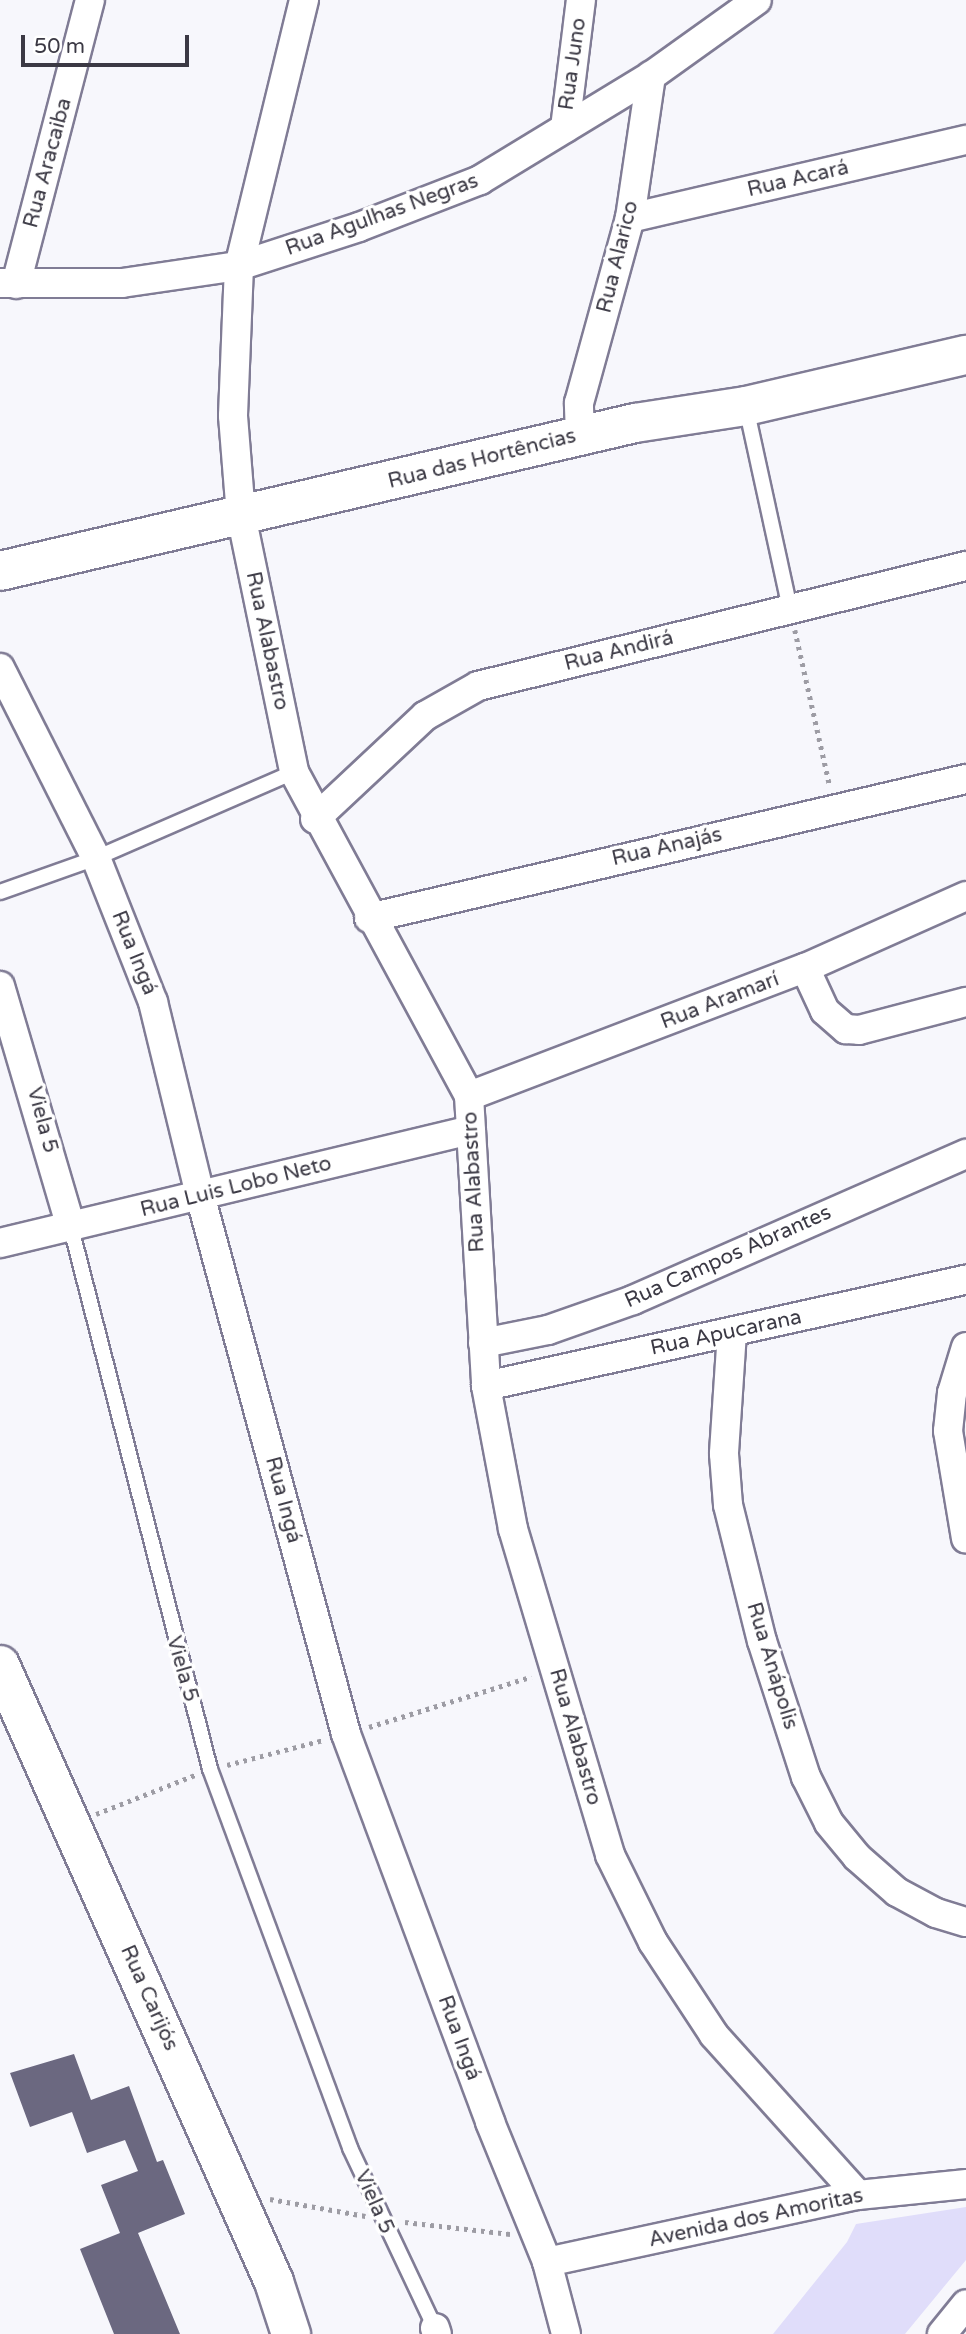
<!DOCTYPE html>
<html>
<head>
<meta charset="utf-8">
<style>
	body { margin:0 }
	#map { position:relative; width:966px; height:2334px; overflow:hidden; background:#f7f7fc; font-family:"Varela Round",sans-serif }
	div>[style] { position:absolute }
	.green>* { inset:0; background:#e0ddfa }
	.building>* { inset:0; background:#6b6880 }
	.path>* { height:4.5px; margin-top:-2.25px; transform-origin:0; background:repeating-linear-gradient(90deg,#9d9ca4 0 3.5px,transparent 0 8.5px) }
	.roads { filter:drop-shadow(2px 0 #807c95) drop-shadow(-2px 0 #807c95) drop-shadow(0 2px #807c95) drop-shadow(0 -2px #807c95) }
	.service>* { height:14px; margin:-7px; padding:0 7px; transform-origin:7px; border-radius:7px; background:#fff }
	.minor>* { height:28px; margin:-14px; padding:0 14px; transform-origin:14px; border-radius:14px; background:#fff }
	.secondary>* { height:38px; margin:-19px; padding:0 19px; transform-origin:19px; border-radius:19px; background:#fff }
	.primary>* { height:38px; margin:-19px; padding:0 19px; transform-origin:19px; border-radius:19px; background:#fff }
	span { translate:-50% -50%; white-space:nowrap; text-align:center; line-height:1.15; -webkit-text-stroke:7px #fff; paint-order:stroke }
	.street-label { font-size:21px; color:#3b3944 }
	.scale { position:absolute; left:21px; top:35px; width:168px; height:32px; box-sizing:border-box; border:4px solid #3b3944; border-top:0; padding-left:9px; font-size:21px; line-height:24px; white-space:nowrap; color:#3b3944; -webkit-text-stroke:5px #fff; paint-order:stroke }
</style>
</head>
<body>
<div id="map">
	<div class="green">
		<div style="clip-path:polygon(966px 2207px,966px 2260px,905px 2334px,773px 2334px,847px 2242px,856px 2224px)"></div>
	</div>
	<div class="building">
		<div style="clip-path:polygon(74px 2054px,91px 2100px,129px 2086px,157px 2162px,163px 2160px,185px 2214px,138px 2233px,180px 2334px,114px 2334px,80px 2249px,120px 2233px,101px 2185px,138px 2171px,125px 2140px,87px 2153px,72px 2112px,30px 2127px,10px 2073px)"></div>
	</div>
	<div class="path">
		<div style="left:795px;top:630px;width:160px;rotate:77.4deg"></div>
		<div style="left:369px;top:1727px;width:170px;rotate:-17.2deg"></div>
		<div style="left:227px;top:1765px;width:100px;rotate:-14.5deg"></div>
		<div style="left:96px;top:1814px;width:106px;rotate:-21.5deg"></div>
		<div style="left:270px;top:2199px;width:97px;rotate:10.1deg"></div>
		<div style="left:405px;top:2222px;width:107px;rotate:6.5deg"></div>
	</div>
	<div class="roads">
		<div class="service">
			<div style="left:746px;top:407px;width:207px;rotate:77.7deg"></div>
			<div style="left:0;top:892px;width:102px;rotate:-19.5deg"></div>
			<div style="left:96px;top:858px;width:216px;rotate:-23.5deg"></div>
			<div style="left:71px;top:1228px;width:559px;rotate:75.59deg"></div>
			<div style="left:210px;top:1769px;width:404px;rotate:69.7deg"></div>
			<div style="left:350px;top:2148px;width:199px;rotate:64.7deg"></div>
		</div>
		<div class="minor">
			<div style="left:304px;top:0;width:274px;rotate:103.7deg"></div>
			<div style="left:239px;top:266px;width:150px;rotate:92.3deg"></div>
			<div style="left:233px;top:416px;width:99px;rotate:85.4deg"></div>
			<div style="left:241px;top:515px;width:262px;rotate:78.3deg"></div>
			<div style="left:294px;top:772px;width:368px;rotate:61.6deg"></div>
			<div style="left:469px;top:1096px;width:290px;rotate:86.6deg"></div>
			<div style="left:486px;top:1386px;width:146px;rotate:79.3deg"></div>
			<div style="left:513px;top:1529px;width:340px;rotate:73.4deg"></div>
			<div style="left:610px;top:1855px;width:97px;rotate:63.7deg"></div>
			<div style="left:653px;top:1942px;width:111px;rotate:56.7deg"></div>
			<div style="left:714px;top:2035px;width:215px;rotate:48deg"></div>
			<div style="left:565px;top:128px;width:129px;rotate:-82.9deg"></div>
			<div style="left:630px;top:218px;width:345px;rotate:-13.1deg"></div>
			<div style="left:0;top:283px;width:122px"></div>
			<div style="left:122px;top:283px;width:118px;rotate:-8.3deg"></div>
			<div style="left:239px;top:266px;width:126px;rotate:-18deg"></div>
			<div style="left:359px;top:227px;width:130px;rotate:-21.2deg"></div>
			<div style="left:480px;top:180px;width:200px;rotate:-31.3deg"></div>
			<div style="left:651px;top:76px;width:130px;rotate:-35.6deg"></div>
			<div style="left:16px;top:284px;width:293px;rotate:-75.4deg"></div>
			<div style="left:580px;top:436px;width:33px;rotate:-92deg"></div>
			<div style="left:579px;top:403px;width:192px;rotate:-74.6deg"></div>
			<div style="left:630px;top:218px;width:144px;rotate:-81.6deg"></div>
			<div style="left:0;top:668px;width:213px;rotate:63.2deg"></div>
			<div style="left:96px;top:858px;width:155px;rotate:68.4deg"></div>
			<div style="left:153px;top:1002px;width:199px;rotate:76.3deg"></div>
			<div style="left:200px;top:1195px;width:558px;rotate:74.84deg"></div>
			<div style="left:346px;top:1734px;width:414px;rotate:69.6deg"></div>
			<div style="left:490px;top:2122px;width:151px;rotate:67.8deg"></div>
			<div style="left:547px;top:2262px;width:74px;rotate:75.2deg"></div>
			<div style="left:315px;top:819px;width:151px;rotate:-43.1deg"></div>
			<div style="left:425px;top:716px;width:61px;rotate:-29.5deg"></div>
			<div style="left:478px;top:686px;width:503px;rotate:-13.82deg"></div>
			<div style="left:369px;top:918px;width:613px;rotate:-13.11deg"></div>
			<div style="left:805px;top:968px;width:47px;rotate:65.1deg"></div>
			<div style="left:825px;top:1011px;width:28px;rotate:41deg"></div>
			<div style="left:846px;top:1029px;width:13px;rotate:4deg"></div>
			<div style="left:859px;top:1030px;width:111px;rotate:-14.7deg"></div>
			<div style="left:0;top:986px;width:252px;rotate:73.6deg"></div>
			<div style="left:469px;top:1096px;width:360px;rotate:-20.9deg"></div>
			<div style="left:805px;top:968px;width:176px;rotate:-24.1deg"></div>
			<div style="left:0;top:1243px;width:484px;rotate:-13.5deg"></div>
			<div style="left:732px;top:1332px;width:122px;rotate:93.8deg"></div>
			<div style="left:724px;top:1454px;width:51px;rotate:85.5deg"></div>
			<div style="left:728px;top:1505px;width:140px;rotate:76deg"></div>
			<div style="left:762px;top:1641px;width:143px;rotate:72.1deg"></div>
			<div style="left:806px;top:1777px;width:51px;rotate:63.4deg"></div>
			<div style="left:829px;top:1823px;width:44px;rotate:50.5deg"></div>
			<div style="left:857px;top:1857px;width:53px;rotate:41.2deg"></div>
			<div style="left:897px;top:1892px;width:44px;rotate:28.3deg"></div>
			<div style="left:936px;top:1913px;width:31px;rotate:17deg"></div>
			<div style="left:483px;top:1343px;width:66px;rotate:-11.3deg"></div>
			<div style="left:548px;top:1330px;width:90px;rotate:-19.4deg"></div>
			<div style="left:633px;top:1300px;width:364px;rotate:-23.7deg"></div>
			<div style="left:966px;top:1347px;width:48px;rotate:106.9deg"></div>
			<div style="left:952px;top:1393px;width:38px;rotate:96deg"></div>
			<div style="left:948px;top:1431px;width:109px;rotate:80.5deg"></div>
			<div style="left:486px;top:1386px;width:492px;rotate:-12.5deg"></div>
			<div style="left:547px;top:2262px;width:318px;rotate:-12.2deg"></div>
			<div style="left:858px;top:2195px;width:109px;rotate:-5.8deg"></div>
			<div style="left:435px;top:2328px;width:6px;rotate:72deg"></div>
			<div style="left:942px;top:2334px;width:38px;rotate:-51deg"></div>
		</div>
		<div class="secondary">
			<div style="left:0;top:571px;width:652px;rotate:-13.12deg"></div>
			<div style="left:635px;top:423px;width:112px;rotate:-8.7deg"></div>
			<div style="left:746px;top:406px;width:226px;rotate:-13.1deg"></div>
		</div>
		<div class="primary">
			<div style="left:0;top:1665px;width:675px;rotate:66.05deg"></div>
			<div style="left:274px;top:2282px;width:55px;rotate:71.9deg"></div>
		</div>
	</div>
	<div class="street-label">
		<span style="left:573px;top:64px;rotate:-82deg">Rua Juno</span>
		<span style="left:48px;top:163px;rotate:-75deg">Rua Aracaiba</span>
		<span style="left:798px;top:179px;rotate:-13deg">Rua Acará</span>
		<span style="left:382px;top:215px;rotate:-20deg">Rua Agulhas Negras</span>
		<span style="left:618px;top:257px;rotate:-76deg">Rua Alarico</span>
		<span style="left:482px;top:459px;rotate:-14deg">Rua das Hortências</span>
		<span style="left:267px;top:641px;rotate:78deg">Rua Alabastro</span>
		<span style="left:619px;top:651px;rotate:-14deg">Rua Andirá</span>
		<span style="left:667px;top:847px;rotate:-13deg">Rua Anajás</span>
		<span style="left:134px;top:953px;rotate:68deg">Rua Ingá</span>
		<span style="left:720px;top:1001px;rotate:-21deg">Rua Aramarí</span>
		<span style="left:42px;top:1120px;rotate:75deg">Viela 5</span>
		<span style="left:474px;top:1182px;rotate:-93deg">Rua Alabastro</span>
		<span style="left:236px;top:1187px;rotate:-14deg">Rua Luis Lobo Neto</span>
		<span style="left:728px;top:1257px;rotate:-24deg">Rua Campos Abrantes</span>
		<span style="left:726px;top:1333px;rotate:-12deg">Rua Apucarana</span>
		<span style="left:283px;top:1500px;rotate:75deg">Rua Ingá</span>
		<span style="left:772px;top:1666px;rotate:73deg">Rua Anápolis</span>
		<span style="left:182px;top:1669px;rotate:74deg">Viela 5</span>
		<span style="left:575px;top:1737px;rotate:74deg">Rua Alabastro</span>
		<span style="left:149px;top:1998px;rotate:66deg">Rua Carijós</span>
		<span style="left:459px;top:2038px;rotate:70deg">Rua Ingá</span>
		<span style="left:374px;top:2202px;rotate:66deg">Viela 5</span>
		<span style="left:756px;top:2218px;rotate:-12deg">Avenida dos Amoritas</span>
	</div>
	<div class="scale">50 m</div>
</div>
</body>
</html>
